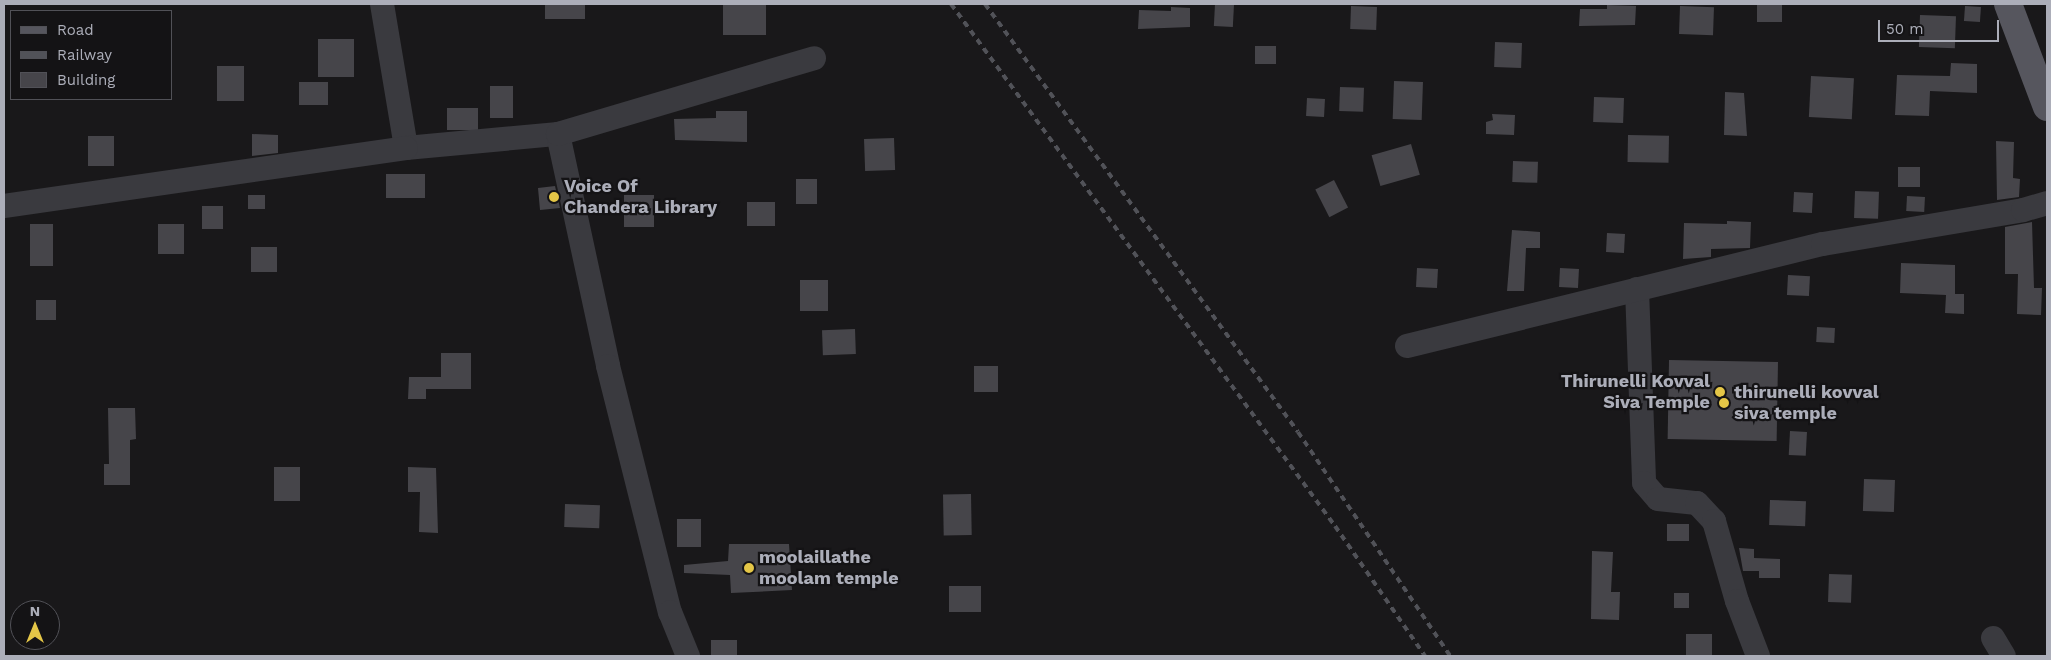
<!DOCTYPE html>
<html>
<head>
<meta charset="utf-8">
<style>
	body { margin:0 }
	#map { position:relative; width:2051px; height:660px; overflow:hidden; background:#19181a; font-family:"Work Sans",sans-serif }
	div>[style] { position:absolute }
	.building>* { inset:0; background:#46454a; transform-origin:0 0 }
	.minor>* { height:24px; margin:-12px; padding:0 12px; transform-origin:12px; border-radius:12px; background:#3a3a3f }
	.major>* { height:28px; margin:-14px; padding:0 14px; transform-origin:14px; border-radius:14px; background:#56565e }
	.rail>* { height:4px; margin-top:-2px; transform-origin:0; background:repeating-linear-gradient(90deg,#515258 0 6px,transparent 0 11px) }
	.dots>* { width:14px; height:14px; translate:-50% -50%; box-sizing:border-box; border:2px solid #141315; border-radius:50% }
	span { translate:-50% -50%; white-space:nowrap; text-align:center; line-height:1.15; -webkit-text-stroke:4.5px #141315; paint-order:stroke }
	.poi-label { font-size:18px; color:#acaeb9; font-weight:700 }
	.left { translate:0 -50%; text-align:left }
	.right { translate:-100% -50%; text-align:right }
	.frame { position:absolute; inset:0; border:5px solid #acaeb9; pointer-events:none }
	.legend { position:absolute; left:10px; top:10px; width:162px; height:90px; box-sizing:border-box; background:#141315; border:1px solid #515157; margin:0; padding:6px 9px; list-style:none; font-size:15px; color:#acaeb9 }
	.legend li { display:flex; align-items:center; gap:10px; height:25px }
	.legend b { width:25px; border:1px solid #515157 }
	.north { position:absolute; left:10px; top:600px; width:50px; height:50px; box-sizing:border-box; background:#141315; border:1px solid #515157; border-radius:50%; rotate:0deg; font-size:14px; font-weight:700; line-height:20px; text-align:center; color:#acaeb9 }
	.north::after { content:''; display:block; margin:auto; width:18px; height:22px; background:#e4c647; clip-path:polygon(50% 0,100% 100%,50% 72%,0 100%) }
	.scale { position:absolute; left:1878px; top:20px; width:121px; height:22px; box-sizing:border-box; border:2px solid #acaeb9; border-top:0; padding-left:6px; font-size:15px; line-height:18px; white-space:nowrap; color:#acaeb9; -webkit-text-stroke:4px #141315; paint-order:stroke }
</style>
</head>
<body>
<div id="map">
	<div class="building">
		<div style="left:545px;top:4px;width:40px;height:15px"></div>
		<div style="left:723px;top:4px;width:43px;height:31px"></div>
		<div style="left:1215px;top:4px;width:19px;height:22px;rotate:3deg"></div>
		<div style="left:1757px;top:4px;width:25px;height:18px"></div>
		<div style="clip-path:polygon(1607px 5px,1636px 6px,1635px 25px,1579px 26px,1580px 9px,1607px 9px)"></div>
		<div style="left:1351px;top:6px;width:26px;height:23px;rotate:2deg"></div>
		<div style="left:1680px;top:6px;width:34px;height:28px;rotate:2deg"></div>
		<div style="left:1965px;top:6px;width:16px;height:15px;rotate:4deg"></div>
		<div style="clip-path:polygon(1171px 7px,1190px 8px,1190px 27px,1138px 29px,1139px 10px,1171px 11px)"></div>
		<div style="left:1920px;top:15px;width:36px;height:32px;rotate:2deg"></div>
		<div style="left:318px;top:39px;width:36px;height:38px"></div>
		<div style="left:1495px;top:42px;width:27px;height:25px;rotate:2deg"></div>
		<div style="left:1255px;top:46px;width:21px;height:18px"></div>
		<div style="clip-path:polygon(1951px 63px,1977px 64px,1977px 93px,1930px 91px,1929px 116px,1895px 115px,1897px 75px,1950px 76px)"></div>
		<div style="left:244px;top:66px;width:35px;height:27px;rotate:90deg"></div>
		<div style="left:1811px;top:76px;width:43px;height:41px;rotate:3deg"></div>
		<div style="left:1394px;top:81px;width:29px;height:38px;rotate:2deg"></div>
		<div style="left:299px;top:82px;width:29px;height:23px"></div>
		<div style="left:490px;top:86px;width:23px;height:32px"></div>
		<div style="left:1340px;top:87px;width:24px;height:24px;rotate:2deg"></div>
		<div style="clip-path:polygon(1725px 92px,1744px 93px,1747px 136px,1724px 135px)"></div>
		<div style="left:1594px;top:97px;width:30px;height:25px;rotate:2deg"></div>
		<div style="left:1307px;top:98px;width:18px;height:18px;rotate:3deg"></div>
		<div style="left:447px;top:108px;width:31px;height:22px"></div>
		<div style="clip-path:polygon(716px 111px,747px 111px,747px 142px,675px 140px,674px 119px,716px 118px)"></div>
		<div style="clip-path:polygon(1492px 114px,1515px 115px,1514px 135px,1486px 134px,1486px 122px,1493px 120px)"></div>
		<div style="clip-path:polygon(252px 134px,278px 135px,278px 153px,252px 156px)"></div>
		<div style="left:1628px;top:135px;width:41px;height:27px;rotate:1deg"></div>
		<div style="left:88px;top:136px;width:26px;height:30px"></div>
		<div style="left:894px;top:138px;width:32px;height:30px;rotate:88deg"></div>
		<div style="clip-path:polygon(1996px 141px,2014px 142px,2013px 178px,2020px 179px,2019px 197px,1997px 200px)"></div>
		<div style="left:1411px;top:144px;width:32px;height:41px;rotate:74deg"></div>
		<div style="left:1513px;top:161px;width:25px;height:21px;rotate:2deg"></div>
		<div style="left:1898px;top:167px;width:22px;height:20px"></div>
		<div style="left:386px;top:174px;width:39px;height:24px"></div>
		<div style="left:796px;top:179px;width:21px;height:25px"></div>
		<div style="left:1334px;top:180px;width:31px;height:21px;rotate:63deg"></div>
		<div style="clip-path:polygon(555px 186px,560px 208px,540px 210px,538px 188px)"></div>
		<div style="left:1855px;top:191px;width:24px;height:27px;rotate:2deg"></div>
		<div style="left:1794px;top:192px;width:19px;height:20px;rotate:3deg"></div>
		<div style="left:248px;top:195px;width:17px;height:14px"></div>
		<div style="left:624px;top:195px;width:30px;height:32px"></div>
		<div style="left:1907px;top:196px;width:18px;height:15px;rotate:3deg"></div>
		<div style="left:747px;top:202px;width:28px;height:24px"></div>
		<div style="left:223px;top:206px;width:23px;height:21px;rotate:90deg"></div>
		<div style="clip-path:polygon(1727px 221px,1751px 222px,1750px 248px,1711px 249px,1711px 257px,1683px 259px,1684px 223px,1727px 224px)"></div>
		<div style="clip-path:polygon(2032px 222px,2034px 288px,2042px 288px,2041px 315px,2017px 314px,2018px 274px,2005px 274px,2005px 227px)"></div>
		<div style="left:30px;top:224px;width:23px;height:42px"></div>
		<div style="left:158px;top:224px;width:26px;height:30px"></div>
		<div style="clip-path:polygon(1512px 230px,1540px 232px,1540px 248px,1526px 248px,1524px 291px,1507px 291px)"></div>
		<div style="left:1607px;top:233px;width:18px;height:19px;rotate:3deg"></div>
		<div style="left:251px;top:247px;width:26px;height:25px"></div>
		<div style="clip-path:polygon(1901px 263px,1955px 265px,1955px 294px,1964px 294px,1964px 314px,1945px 313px,1946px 295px,1900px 293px)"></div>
		<div style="left:1417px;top:268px;width:21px;height:19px;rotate:3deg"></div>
		<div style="left:1560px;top:268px;width:19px;height:19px;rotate:3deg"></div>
		<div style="left:1788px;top:275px;width:22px;height:20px;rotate:3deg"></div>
		<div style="left:828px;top:280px;width:31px;height:28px;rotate:90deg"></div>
		<div style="left:36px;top:300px;width:20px;height:20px"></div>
		<div style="left:1817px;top:327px;width:18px;height:15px;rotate:3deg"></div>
		<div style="left:855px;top:329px;width:25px;height:33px;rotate:88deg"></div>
		<div style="clip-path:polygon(441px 353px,471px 353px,471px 389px,426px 389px,426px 399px,408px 399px,409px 377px,441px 377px)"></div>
		<div style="left:1778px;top:362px;width:79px;height:109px;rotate:91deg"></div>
		<div style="left:974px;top:366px;width:24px;height:26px"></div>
		<div style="clip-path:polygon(108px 408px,135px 408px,136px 439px,130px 440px,130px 485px,104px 485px,104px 464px,109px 464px)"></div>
		<div style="left:1790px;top:431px;width:17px;height:24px;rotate:3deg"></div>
		<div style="left:274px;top:467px;width:26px;height:34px"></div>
		<div style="clip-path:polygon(408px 467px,436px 468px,438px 533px,419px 532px,420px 492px,408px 492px)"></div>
		<div style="left:1864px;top:479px;width:31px;height:32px;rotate:2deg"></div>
		<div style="left:971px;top:494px;width:41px;height:28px;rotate:89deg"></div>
		<div style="left:1770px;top:500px;width:36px;height:25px;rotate:2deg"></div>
		<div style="left:565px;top:504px;width:35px;height:23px;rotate:2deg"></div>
		<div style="left:677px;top:519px;width:24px;height:28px"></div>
		<div style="left:1667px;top:524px;width:22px;height:17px"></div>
		<div style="clip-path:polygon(729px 544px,789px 544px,792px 590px,731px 593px,730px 575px,684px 573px,684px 565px,728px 561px)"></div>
		<div style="clip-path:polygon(1739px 548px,1754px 549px,1754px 558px,1780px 559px,1780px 578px,1759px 578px,1759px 571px,1743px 571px)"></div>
		<div style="clip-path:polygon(1592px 551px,1613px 552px,1611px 592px,1620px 592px,1619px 620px,1591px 619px)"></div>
		<div style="left:1829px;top:574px;width:23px;height:28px;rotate:2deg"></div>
		<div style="left:949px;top:586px;width:32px;height:26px"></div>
		<div style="left:1674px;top:593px;width:15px;height:15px"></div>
		<div style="left:1686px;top:634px;width:26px;height:22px"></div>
		<div style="left:711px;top:640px;width:26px;height:16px"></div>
	</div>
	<div class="minor">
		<div style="left:382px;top:4px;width:146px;rotate:80.5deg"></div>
		<div style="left:406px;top:148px;width:153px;rotate:-5.3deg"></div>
		<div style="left:558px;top:134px;width:237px;rotate:77.8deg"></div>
		<div style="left:608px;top:366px;width:254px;rotate:75.9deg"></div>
		<div style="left:670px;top:612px;width:48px;rotate:67.8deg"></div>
		<div style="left:558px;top:134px;width:267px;rotate:-16.5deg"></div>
		<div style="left:4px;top:206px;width:406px;rotate:-8.2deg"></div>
		<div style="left:1637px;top:289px;width:194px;rotate:87.9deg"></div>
		<div style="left:1644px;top:483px;width:21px;rotate:49deg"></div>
		<div style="left:1658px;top:499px;width:39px;rotate:6deg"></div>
		<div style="left:1697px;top:503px;width:25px;rotate:47deg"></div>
		<div style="left:1714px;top:521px;width:83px;rotate:74deg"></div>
		<div style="left:1737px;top:601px;width:59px;rotate:69.1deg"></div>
		<div style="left:1407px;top:346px;width:428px;rotate:-13.8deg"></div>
		<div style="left:1823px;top:244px;width:203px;rotate:-9.6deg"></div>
		<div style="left:2023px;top:210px;width:25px;rotate:-16deg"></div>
		<div style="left:1993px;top:638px;width:21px;rotate:59deg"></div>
	</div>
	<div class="major">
		<div style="left:2008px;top:4px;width:110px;rotate:69.3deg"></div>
	</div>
	<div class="rail">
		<div style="left:951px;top:4px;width:648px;rotate:53.66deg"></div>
		<div style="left:1335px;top:526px;width:158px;rotate:55.3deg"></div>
		<div style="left:985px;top:4px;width:530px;rotate:53.82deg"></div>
		<div style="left:1298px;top:432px;width:271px;rotate:55.8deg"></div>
	</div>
	<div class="dots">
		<div style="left:554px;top:197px;background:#e4c647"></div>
		<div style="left:1720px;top:392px;background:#e4c647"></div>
		<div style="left:1724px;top:403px;background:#e4c647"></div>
		<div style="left:749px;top:568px;background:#e4c647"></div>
	</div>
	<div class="poi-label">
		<span class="left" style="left:564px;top:197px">Voice Of<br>Chandera Library</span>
		<span class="right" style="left:1710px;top:392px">Thirunelli Kovval<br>Siva Temple</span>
		<span class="left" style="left:1734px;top:403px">thirunelli kovval<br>siva temple</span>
		<span class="left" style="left:759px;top:568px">moolaillathe<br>moolam temple</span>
	</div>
	<div class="frame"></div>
	<ul class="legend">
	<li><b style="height:6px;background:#56565e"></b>Road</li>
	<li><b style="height:6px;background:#515258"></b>Railway</li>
	<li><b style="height:14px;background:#46454a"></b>Building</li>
	</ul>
	<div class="north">N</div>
	<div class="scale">50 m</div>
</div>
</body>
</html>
